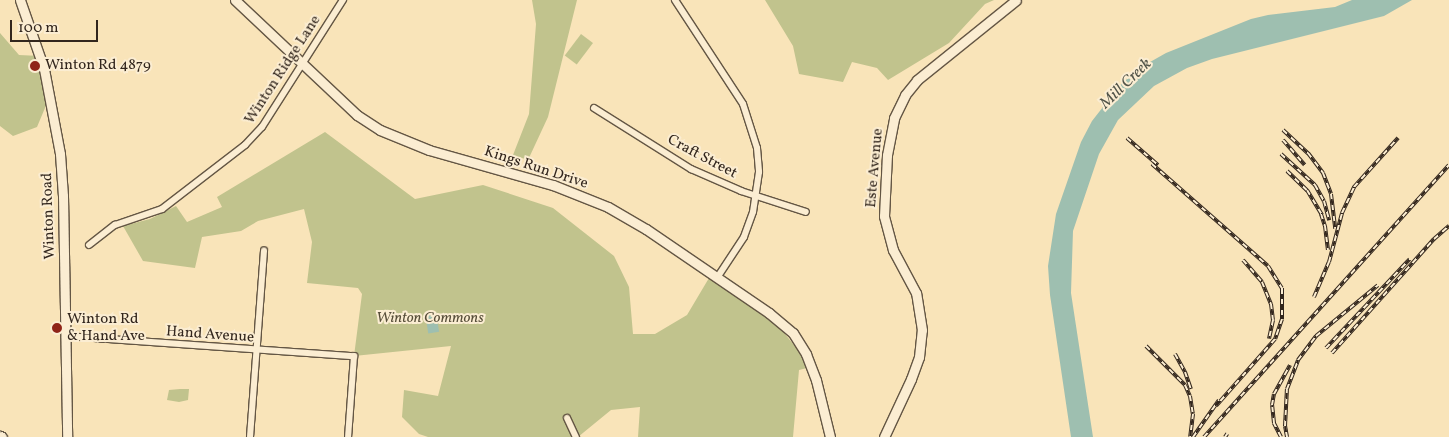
<!DOCTYPE html>
<html>
<head>
<meta charset="utf-8">
<style>
	body { margin:0 }
	#map { position:relative; width:1449px; height:437px; overflow:hidden; background:#f9e4b9; font-family:Vollkorn,serif }
	div>[style] { position:absolute }
	.green>* { inset:0; background:#c1c38d; transform-origin:0 0 }
	.water>* { inset:0; background:#9ebfb0; transform-origin:0 0 }
	.roads { filter:drop-shadow(1px 0 #645644) drop-shadow(-1px 0 #645644) drop-shadow(0 1px #645644) drop-shadow(0 -1px #645644) }
	.street>* { height:6px; margin:-3px; padding:0 3px; transform-origin:3px; border-radius:3px; background:#fbedd2 }
	.secondary>* { height:9px; margin:-4.5px; padding:0 4.5px; transform-origin:4.5px; border-radius:4.5px; background:#fbedd2 }
	.rail>* { height:4px; margin-top:-2px; transform-origin:0; background:repeating-linear-gradient(90deg,#fbedd2 0 5.5px,#32261d 0 11px); box-sizing:border-box; border-block:1px solid #32261d }
	.dots>* { width:14px; height:14px; translate:-50% -50%; box-sizing:border-box; border:2px solid #fbedd2; border-radius:50% }
	span { translate:-50% -50%; white-space:nowrap; text-align:center; line-height:1.15; -webkit-text-stroke:4px #fbedd2; paint-order:stroke }
	.poi-label { font-size:15px; color:#32261d }
	.left { translate:0 -50%; text-align:left }
	.street-label { font-size:15px; color:#32261d }
	.park-label { font-size:15px; color:#564d39; font-style:italic }
	.water-label { font-size:16px; color:#525449; font-style:italic }
	.scale { position:absolute; left:10px; top:20px; width:88px; height:22px; box-sizing:border-box; border:2px solid #32261d; border-top:0; padding-left:6px; font-size:15px; line-height:18px; white-space:nowrap; color:#32261d; -webkit-text-stroke:4px #fbedd2; paint-order:stroke }
</style>
</head>
<body>
<div id="map">
	<div class="green">
		<div style="clip-path:polygon(532px 0,577px 0,548px 117px,528px 160px,513px 155px,529px 114px,536px 24px)"></div>
		<div style="clip-path:polygon(765px 0,994px 0,985px 4px,949px 43px,888px 80px,877px 68px,852px 62px,843px 82px,799px 74px,793px 46px)"></div>
		<div style="clip-path:polygon(0 33px,19px 55px,40px 56px,50px 96px,37px 127px,13px 136px,0 126px)"></div>
		<div style="left:581px;top:34px;width:15px;height:27px;rotate:37deg"></div>
		<div style="clip-path:polygon(325px 132px,415px 199px,483px 185px,553px 208px,614px 256px,629px 287px,633px 334px,655px 334px,687px 315px,709px 278px,776px 323px,798px 350px,807px 368px,799px 370px,793px 437px,638px 437px,640px 407px,611px 410px,578px 437px,428px 437px,419px 434px,402px 417px,404px 390px,438px 396px,451px 346px,354px 356px,362px 294px,358px 288px,307px 283px,312px 242px,304px 209px,258px 221px,241px 231px,202px 237px,195px 268px,143px 261px,123px 226px,150px 219px,176px 206px,187px 222px,222px 207px,217px 197px)"></div>
		<div style="clip-path:polygon(180px 389px,189px 389px,188px 400px,179px 402px,167px 400px,169px 390px)"></div>
	</div>
	<div class="water">
		<div style="clip-path:polygon(1352px 0,1412px 0,1384px 16px,1212px 59px,1187px 68px,1154px 86px,1118px 120px,1099px 154px,1073px 231px,1071px 293px,1093px 437px,1071px 437px,1050px 295px,1048px 266px,1056px 214px,1081px 142px,1092px 121px,1121px 84px,1143px 66px,1166px 53px,1251px 19px,1268px 15px,1335px 7px)"></div>
		<div style="left:436px;top:312px;width:20px;height:11px;rotate:81deg"></div>
	</div>
	<div class="roads">
		<div class="street">
			<div style="left:675px;top:0;width:124px;rotate:56.8deg"></div>
			<div style="left:743px;top:104px;width:46px;rotate:72.3deg"></div>
			<div style="left:757px;top:148px;width:24px;rotate:85deg"></div>
			<div style="left:759px;top:172px;width:40px;rotate:98.5deg"></div>
			<div style="left:753px;top:212px;width:27px;rotate:110deg"></div>
			<div style="left:744px;top:237px;width:49px;rotate:123.4deg"></div>
			<div style="left:594px;top:108px;width:115px;rotate:32.2deg"></div>
			<div style="left:691px;top:169px;width:55px;rotate:23.7deg"></div>
			<div style="left:741px;top:191px;width:68px;rotate:17.9deg"></div>
			<div style="left:89px;top:245px;width:33px;rotate:-38deg"></div>
			<div style="left:115px;top:225px;width:50px;rotate:-18.8deg"></div>
			<div style="left:162px;top:209px;width:105px;rotate:-37.6deg"></div>
			<div style="left:245px;top:145px;width:25px;rotate:-47deg"></div>
			<div style="left:262px;top:127px;width:151px;rotate:-57.5deg"></div>
			<div style="left:65px;top:336px;width:290px;rotate:4deg"></div>
			<div style="left:354px;top:356px;width:81px;rotate:94.2deg"></div>
			<div style="left:567px;top:418px;width:21px;rotate:65deg"></div>
			<div style="left:250px;top:437px;width:187px;rotate:-85.7deg"></div>
		</div>
		<div class="secondary">
			<div style="left:20px;top:0;width:73px;rotate:70.8deg"></div>
			<div style="left:44px;top:69px;width:86px;rotate:79.3deg"></div>
			<div style="left:60px;top:154px;width:42px;rotate:85.9deg"></div>
			<div style="left:63px;top:196px;width:241px;rotate:89deg"></div>
			<div style="left:235px;top:0;width:168px;rotate:43.3deg"></div>
			<div style="left:357px;top:115px;width:27px;rotate:33deg"></div>
			<div style="left:380px;top:130px;width:53px;rotate:22.2deg"></div>
			<div style="left:429px;top:150px;width:129px;rotate:15.8deg"></div>
			<div style="left:553px;top:185px;width:59px;rotate:21.8deg"></div>
			<div style="left:608px;top:207px;width:44px;rotate:30.1deg"></div>
			<div style="left:646px;top:229px;width:149px;rotate:34.3deg"></div>
			<div style="left:769px;top:313px;width:31px;rotate:40deg"></div>
			<div style="left:793px;top:333px;width:25px;rotate:58deg"></div>
			<div style="left:806px;top:354px;width:28px;rotate:69deg"></div>
			<div style="left:816px;top:380px;width:59px;rotate:76.2deg"></div>
			<div style="left:0;top:436px;width:2px;rotate:27deg"></div>
			<div style="left:884px;top:437px;width:64px;rotate:-65deg"></div>
			<div style="left:911px;top:379px;width:23px;rotate:-70deg"></div>
			<div style="left:919px;top:357px;width:27px;rotate:-84deg"></div>
			<div style="left:922px;top:330px;width:37px;rotate:-99deg"></div>
			<div style="left:916px;top:293px;width:49px;rotate:-118.1deg"></div>
			<div style="left:893px;top:250px;width:35px;rotate:-105deg"></div>
			<div style="left:884px;top:216px;width:61px;rotate:-87.2deg"></div>
			<div style="left:887px;top:155px;width:38px;rotate:-79deg"></div>
			<div style="left:894px;top:118px;width:25px;rotate:-64deg"></div>
			<div style="left:905px;top:95px;width:19px;rotate:-51deg"></div>
			<div style="left:917px;top:80px;width:127px;rotate:-38.9deg"></div>
		</div>
	</div>
	<div class="rail">
		<div style="left:1283px;top:130px;width:34px;rotate:43deg"></div>
		<div style="left:1308px;top:153px;width:25px;rotate:53deg"></div>
		<div style="left:1323px;top:173px;width:22px;rotate:69deg"></div>
		<div style="left:1331px;top:194px;width:35px;rotate:83deg"></div>
		<div style="left:1127px;top:138px;width:41px;rotate:41.1deg"></div>
		<div style="left:1283px;top:140px;width:33px;rotate:49deg"></div>
		<div style="left:1281px;top:154px;width:46px;rotate:42.4deg"></div>
		<div style="left:1315px;top:185px;width:18px;rotate:61deg"></div>
		<div style="left:1324px;top:201px;width:20px;rotate:75deg"></div>
		<div style="left:1152px;top:164px;width:154px;rotate:41.3deg"></div>
		<div style="left:1268px;top:266px;width:26px;rotate:58deg"></div>
		<div style="left:1282px;top:288px;width:31px;rotate:90deg"></div>
		<div style="left:1282px;top:319px;width:21px;rotate:109deg"></div>
		<div style="left:1275px;top:339px;width:89px;rotate:131.4deg"></div>
		<div style="left:1287px;top:171px;width:28px;rotate:44deg"></div>
		<div style="left:1307px;top:190px;width:29px;rotate:59deg"></div>
		<div style="left:1321px;top:214px;width:13px;rotate:72deg"></div>
		<div style="left:1325px;top:226px;width:24px;rotate:83deg"></div>
		<div style="left:1243px;top:260px;width:29px;rotate:49deg"></div>
		<div style="left:1262px;top:282px;width:24px;rotate:68deg"></div>
		<div style="left:1271px;top:304px;width:16px;rotate:83deg"></div>
		<div style="left:1273px;top:320px;width:19px;rotate:102deg"></div>
		<div style="left:1314px;top:297px;width:38px;rotate:-67deg"></div>
		<div style="left:1329px;top:262px;width:51px;rotate:-75.1deg"></div>
		<div style="left:1342px;top:213px;width:29px;rotate:-65deg"></div>
		<div style="left:1354px;top:187px;width:66px;rotate:-48.1deg"></div>
		<div style="left:1146px;top:346px;width:55px;rotate:45deg"></div>
		<div style="left:1185px;top:385px;width:12px;rotate:66deg"></div>
		<div style="left:1190px;top:396px;width:18px;rotate:81deg"></div>
		<div style="left:1193px;top:414px;width:23px;rotate:97deg"></div>
		<div style="left:1326px;top:348px;width:122px;rotate:-46.7deg"></div>
		<div style="left:1332px;top:353px;width:153px;rotate:-48.2deg"></div>
		<div style="left:1434px;top:239px;width:20px;rotate:-41deg"></div>
		<div style="left:1175px;top:354px;width:21px;rotate:61deg"></div>
		<div style="left:1185px;top:372px;width:18px;rotate:71deg"></div>
		<div style="left:1193px;top:437px;width:45px;rotate:-54.9deg"></div>
		<div style="left:1204px;top:437px;width:366px;rotate:-48deg"></div>
		<div style="left:1225px;top:437px;width:4px;rotate:-56deg"></div>
		<div style="left:1281px;top:437px;width:16px;rotate:-117deg"></div>
		<div style="left:1274px;top:423px;width:18px;rotate:-96deg"></div>
		<div style="left:1272px;top:405px;width:11px;rotate:-80deg"></div>
		<div style="left:1274px;top:394px;width:33px;rotate:-61deg"></div>
		<div style="left:1287px;top:437px;width:11px;rotate:-100deg"></div>
		<div style="left:1285px;top:426px;width:37px;rotate:-87deg"></div>
		<div style="left:1287px;top:389px;width:31px;rotate:-69deg"></div>
		<div style="left:1298px;top:360px;width:30px;rotate:-53deg"></div>
		<div style="left:1316px;top:336px;width:80px;rotate:-39.4deg"></div>
	</div>
	<div class="dots">
		<div style="left:35px;top:66px;background:#8f2418"></div>
		<div style="left:57px;top:328px;background:#8f2418"></div>
	</div>
	<div class="poi-label">
		<span class="left" style="left:45px;top:66px">Winton Rd 4879</span>
		<span class="left" style="left:67px;top:328px">Winton Rd<br>&amp; Hand Ave</span>
	</div>
	<div class="street-label">
		<span style="left:283px;top:70px;rotate:-57deg">Winton Ridge Lane</span>
		<span style="left:702px;top:157px;rotate:28deg">Craft Street</span>
		<span style="left:536px;top:168px;rotate:18deg">Kings Run Drive</span>
		<span style="left:875px;top:168px;rotate:-85deg">Este Avenue</span>
		<span style="left:49px;top:216px;rotate:-92deg">Winton Road</span>
		<span style="left:210px;top:335px;rotate:4deg">Hand Avenue</span>
	</div>
	<div class="park-label">
		<span style="left:430px;top:319px">Winton Commons</span>
	</div>
	<div class="water-label">
		<span style="left:1126px;top:84px;rotate:-44deg">Mill Creek</span>
	</div>
	<div class="scale">100 m</div>
</div>
</body>
</html>
